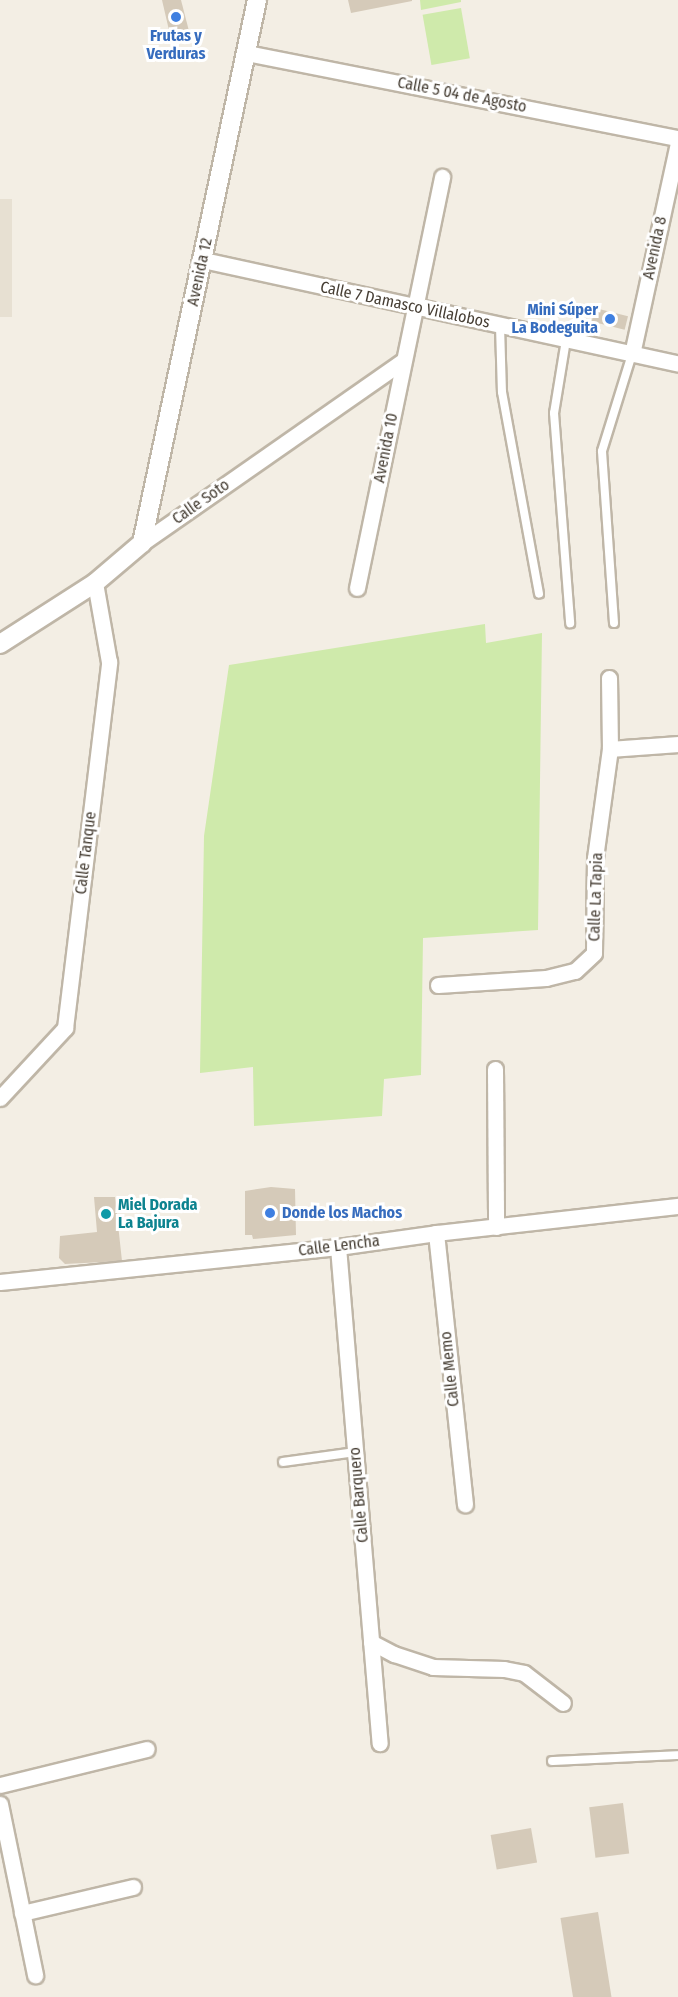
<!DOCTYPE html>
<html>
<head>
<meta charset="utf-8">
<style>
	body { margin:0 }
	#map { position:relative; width:678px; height:1997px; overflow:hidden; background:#f3eee4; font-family:"Fira Sans Condensed",sans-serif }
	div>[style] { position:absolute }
	.residential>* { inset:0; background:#e7e0d2; transform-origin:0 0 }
	.green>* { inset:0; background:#cfeaab; transform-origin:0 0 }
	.building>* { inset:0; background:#d5cab9; transform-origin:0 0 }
	.roads { filter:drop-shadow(2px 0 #bfb6a7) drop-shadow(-2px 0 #bfb6a7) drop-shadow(0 2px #bfb6a7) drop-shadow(0 -2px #bfb6a7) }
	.service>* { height:8px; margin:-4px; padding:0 4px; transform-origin:4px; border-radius:4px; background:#fff }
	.minor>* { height:15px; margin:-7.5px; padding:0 7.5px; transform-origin:7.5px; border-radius:7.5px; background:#fff }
	.tertiary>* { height:18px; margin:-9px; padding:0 9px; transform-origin:9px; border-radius:9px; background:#fff }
	.dots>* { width:16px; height:16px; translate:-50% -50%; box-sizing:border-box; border:3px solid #fff; border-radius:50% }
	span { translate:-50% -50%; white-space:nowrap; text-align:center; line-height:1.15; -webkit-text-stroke:6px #fff; paint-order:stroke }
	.shop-label { font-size:16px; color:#366cbe; font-weight:700 }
	.right { translate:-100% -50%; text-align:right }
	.left { translate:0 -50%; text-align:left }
	.street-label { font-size:16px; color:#463e34 }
	.culture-label { font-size:16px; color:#0d838f; font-weight:700 }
</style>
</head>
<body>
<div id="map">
	<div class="residential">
		<div style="left:12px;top:199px;width:118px;height:12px;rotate:90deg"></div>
	</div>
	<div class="green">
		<div style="clip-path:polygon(420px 0,461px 0,461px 2px,421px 10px)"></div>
		<div style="left:461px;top:8px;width:51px;height:39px;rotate:80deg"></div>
		<div style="clip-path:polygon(485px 624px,486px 643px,542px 633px,538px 930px,423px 938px,421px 1075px,384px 1079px,382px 1116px,254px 1126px,253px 1067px,200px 1073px,204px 836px,229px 665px)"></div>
	</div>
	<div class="building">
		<div style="clip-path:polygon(162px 0,181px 0,190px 35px,171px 39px)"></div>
		<div style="clip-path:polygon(348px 0,412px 0,412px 1px,351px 13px)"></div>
		<div style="left:595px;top:308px;width:34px;height:14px;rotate:14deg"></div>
		<div style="clip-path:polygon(271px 1187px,295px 1189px,296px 1235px,253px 1239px,252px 1235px,245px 1235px,245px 1191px)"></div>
		<div style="clip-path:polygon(94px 1197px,115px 1197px,122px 1261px,65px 1264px,59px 1258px,60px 1236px,97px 1232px)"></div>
		<div style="left:623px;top:1803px;width:51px;height:34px;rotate:83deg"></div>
		<div style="left:531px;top:1828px;width:35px;height:41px;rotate:80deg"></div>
		<div style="left:598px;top:1912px;width:86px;height:38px;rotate:81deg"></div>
	</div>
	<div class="roads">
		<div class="service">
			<div style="left:500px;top:326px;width:66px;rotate:88.3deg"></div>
			<div style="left:502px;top:392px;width:205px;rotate:79.6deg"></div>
			<div style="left:566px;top:340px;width:74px;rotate:99.3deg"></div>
			<div style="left:554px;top:413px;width:211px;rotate:85.6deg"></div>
			<div style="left:614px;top:623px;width:172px;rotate:-94deg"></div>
			<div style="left:602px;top:451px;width:102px;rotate:-72.8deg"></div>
			<div style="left:283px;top:1462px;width:73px;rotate:-7.9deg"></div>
			<div style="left:552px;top:1761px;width:126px;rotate:-2.7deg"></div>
		</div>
		<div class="minor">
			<div style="left:247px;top:53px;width:439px;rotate:11.2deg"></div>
			<div style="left:203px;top:260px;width:486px;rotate:12.3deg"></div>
			<div style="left:632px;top:354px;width:216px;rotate:-77.7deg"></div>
			<div style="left:142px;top:543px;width:318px;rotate:-34.9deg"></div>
			<div style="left:357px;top:588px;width:420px;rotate:-78.3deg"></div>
			<div style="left:610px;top:749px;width:68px;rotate:-4.2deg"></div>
			<div style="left:438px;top:985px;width:108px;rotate:-3.7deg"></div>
			<div style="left:546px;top:978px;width:30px;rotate:-14deg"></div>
			<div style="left:575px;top:971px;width:26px;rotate:-43deg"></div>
			<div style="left:594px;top:953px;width:95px;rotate:-89.4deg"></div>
			<div style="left:595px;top:858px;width:110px;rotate:-82.2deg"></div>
			<div style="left:610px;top:749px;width:71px;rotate:-90.8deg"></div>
			<div style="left:495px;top:1069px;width:158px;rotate:89.6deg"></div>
			<div style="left:0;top:1098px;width:96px;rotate:-47.1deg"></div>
			<div style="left:65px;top:1028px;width:369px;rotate:-83.1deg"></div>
			<div style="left:109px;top:662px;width:80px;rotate:-100deg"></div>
			<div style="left:436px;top:1233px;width:273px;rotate:83.9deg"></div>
			<div style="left:338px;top:1247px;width:498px;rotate:85.2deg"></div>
			<div style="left:0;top:1282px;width:340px;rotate:-5.9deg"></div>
			<div style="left:338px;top:1247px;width:99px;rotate:-8.1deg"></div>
			<div style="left:436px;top:1233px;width:244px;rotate:-6.4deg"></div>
			<div style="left:371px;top:1642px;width:26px;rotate:28deg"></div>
			<div style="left:394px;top:1654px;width:41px;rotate:18.4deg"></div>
			<div style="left:433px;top:1667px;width:71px;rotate:1.6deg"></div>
			<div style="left:504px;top:1669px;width:20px;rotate:11deg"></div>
			<div style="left:524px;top:1673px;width:49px;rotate:37.6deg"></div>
			<div style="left:0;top:1785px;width:151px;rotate:-13.8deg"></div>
			<div style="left:0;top:1804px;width:175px;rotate:78.4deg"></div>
			<div style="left:22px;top:1913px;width:114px;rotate:-13.2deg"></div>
		</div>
		<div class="tertiary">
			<div style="left:0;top:644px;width:113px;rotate:-32.7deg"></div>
			<div style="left:95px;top:583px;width:62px;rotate:-40.4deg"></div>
			<div style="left:142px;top:543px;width:555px;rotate:-78.04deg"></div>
		</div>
	</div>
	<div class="dots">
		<div style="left:176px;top:17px;background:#3f7fe0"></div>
		<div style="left:610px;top:319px;background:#3f7fe0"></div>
		<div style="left:270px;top:1213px;background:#3f7fe0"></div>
		<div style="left:106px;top:1214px;background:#0f9aa8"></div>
	</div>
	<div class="shop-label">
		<span style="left:176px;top:45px">Frutas y<br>Verduras</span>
		<span class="right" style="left:598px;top:319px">Mini Súper<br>La Bodeguita</span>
		<span class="left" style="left:282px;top:1213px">Donde los Machos</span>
	</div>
	<div class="street-label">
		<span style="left:462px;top:95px;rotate:11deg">Calle 5 04 de Agosto</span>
		<span style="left:655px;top:248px;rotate:-78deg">Avenida 8</span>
		<span style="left:200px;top:272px;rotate:-78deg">Avenida 12</span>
		<span style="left:405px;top:305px;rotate:12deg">Calle 7 Damasco Villalobos</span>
		<span style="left:386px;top:448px;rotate:-79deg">Avenida 10</span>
		<span style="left:201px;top:502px;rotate:-35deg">Calle Soto</span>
		<span style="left:86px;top:853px;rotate:-83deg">Calle Tanque</span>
		<span style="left:596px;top:897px;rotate:-88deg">Calle La Tapia</span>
		<span style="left:339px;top:1246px;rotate:-7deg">Calle Lencha</span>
		<span style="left:450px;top:1369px;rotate:-96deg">Calle Memo</span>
		<span style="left:359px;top:1495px;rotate:-95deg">Calle Barquero</span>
	</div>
	<div class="culture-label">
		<span class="left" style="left:118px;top:1214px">Miel Dorada<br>La Bajura</span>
	</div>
</div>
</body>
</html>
